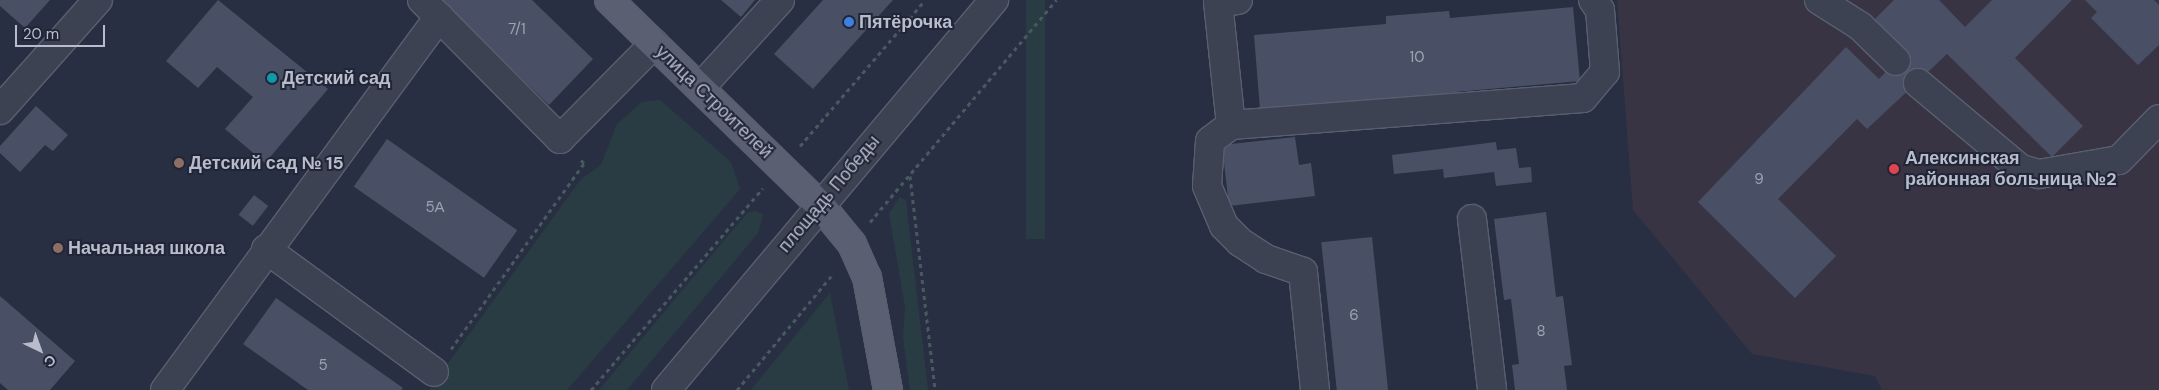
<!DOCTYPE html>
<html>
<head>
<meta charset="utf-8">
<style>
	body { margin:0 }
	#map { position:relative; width:2159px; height:390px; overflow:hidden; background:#282f42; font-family:"DM Sans",sans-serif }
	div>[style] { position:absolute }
	.medical>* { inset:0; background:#383443 }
	.green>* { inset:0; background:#2a3c43; transform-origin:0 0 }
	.building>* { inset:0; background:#495066; transform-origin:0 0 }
	.path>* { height:3px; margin-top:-1.5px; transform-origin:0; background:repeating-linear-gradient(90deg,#48595f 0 4px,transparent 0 8px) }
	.roads { filter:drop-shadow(1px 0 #5a5f6f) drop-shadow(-1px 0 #5a5f6f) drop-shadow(0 1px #5a5f6f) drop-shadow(0 -1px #5a5f6f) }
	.minor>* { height:28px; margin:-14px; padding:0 14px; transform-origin:14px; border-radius:14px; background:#3c4252 }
	.major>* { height:28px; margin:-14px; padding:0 14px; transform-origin:14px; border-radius:14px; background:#5a6071 }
	.dots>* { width:14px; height:14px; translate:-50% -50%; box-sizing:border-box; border:2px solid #202637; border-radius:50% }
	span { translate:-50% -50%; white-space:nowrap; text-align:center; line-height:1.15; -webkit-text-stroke:4px #202637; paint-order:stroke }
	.number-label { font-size:15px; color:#9da2b2 }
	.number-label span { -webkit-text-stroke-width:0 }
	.poi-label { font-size:18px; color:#b9bdcb; font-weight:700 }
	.left { translate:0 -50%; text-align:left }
	.street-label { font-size:18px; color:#b9bdcb }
	.north { position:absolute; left:15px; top:325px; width:50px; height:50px; -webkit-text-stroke:4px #202637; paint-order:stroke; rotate:138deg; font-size:14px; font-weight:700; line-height:20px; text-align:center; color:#b9bdcb }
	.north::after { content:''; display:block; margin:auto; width:18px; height:22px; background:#b9bdcb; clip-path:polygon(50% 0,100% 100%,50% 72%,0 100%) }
	.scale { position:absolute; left:15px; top:25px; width:90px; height:22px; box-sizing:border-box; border:2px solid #b9bdcb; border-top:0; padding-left:6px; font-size:15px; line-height:18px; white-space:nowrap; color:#b9bdcb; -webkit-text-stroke:4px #202637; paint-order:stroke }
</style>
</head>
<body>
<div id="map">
	<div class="medical">
		<div style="clip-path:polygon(1617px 0,2159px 0,2159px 390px,1882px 390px,1875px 376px,1752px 354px,1633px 210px)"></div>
	</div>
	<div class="green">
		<div style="left:1026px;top:0;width:19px;height:239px"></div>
		<div style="clip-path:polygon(660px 100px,731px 162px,740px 189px,567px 390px,429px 390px,581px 179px,601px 165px,617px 124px,642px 102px)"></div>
		<div style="clip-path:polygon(900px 197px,906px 201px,928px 390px,910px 390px,903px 337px,905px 307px,889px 213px)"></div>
		<div style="clip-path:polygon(755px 211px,763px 214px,758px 233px,627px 390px,599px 390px,747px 213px)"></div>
		<div style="clip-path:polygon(830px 293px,849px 390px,751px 390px,803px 326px)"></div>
	</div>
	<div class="building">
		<div style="clip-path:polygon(0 0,50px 0,25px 28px,0 6px)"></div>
		<div style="clip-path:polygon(218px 0,328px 89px,265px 163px,225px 129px,253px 97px,217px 67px,198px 88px,166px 61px)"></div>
		<div style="clip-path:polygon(441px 0,532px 0,593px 59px,549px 105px)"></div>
		<div style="clip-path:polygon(721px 0,755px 0,741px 17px)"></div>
		<div style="clip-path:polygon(823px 0,893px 0,813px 89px,774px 54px)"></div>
		<div style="clip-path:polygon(1894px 0,1939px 0,1965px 27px,1992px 0,2072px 0,2015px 58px,2083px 126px,2052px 157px,1947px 54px,1867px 129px,1857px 119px,1778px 199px,1836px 256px,1795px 298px,1698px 202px,1846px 47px,1879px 79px,1904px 53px,1872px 22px)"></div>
		<div style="clip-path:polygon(2085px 0,2154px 0,2159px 5px,2159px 45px,2138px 65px,2091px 18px,2097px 12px)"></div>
		<div style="clip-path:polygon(1573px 7px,1580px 81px,1455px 92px,1456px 101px,1396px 107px,1395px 98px,1260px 110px,1254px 35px,1386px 24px,1386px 16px,1449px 11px,1450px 18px)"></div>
		<div style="clip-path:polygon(36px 106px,68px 135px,53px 151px,45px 145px,20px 172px,0 153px,0 146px)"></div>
		<div style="clip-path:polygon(1295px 137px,1299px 165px,1311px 163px,1315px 196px,1229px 206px,1222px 145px)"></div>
		<div style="left:387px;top:139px;width:159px;height:58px;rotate:35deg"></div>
		<div style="clip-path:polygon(1496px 142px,1497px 150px,1516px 148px,1519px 168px,1531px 167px,1532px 182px,1496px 186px,1494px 172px,1444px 178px,1443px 169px,1394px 174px,1392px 155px)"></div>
		<div style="left:254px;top:195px;width:18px;height:25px;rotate:38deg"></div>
		<div style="clip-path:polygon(1546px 212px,1556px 297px,1563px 296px,1572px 365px,1564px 366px,1567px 390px,1515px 390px,1512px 365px,1519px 364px,1511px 299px,1504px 300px,1494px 219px)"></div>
		<div style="left:1372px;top:237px;width:154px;height:51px;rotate:84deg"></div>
		<div style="clip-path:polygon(0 296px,75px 361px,50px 390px,8px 390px,0 383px)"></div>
		<div style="clip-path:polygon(276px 298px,403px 388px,401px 390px,308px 390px,243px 344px)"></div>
	</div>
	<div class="path">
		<div style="left:800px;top:146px;width:192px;rotate:-49.4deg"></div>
		<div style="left:910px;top:176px;width:215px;rotate:83.3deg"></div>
		<div style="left:870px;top:222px;width:290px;rotate:-50deg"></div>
		<div style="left:451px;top:349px;width:229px;rotate:-54.4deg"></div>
		<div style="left:584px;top:163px;width:6px;rotate:-135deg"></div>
		<div style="left:591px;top:390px;width:265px;rotate:-49.6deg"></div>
		<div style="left:737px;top:390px;width:151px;rotate:-50.4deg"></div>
	</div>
	<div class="roads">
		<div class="minor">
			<div style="left:422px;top:0;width:196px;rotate:45.2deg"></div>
			<div style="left:560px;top:139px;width:134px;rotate:-45.3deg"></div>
			<div style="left:1238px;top:0;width:20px;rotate:174deg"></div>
			<div style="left:1218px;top:2px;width:124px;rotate:84deg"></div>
			<div style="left:1231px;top:125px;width:353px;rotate:-4.4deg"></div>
			<div style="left:1583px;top:98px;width:34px;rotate:-50deg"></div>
			<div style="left:1605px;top:72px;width:62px;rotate:-94.6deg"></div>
			<div style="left:1600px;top:10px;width:12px;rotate:-125deg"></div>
			<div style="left:1819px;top:0;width:49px;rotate:32.4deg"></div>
			<div style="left:1860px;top:26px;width:50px;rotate:44.2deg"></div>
			<div style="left:1918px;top:83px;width:134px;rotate:39.9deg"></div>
			<div style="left:2021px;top:169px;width:19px;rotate:16deg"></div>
			<div style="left:2039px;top:174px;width:81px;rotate:-9.9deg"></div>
			<div style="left:2119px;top:160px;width:57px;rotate:-45.7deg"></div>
			<div style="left:700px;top:88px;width:119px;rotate:-47.7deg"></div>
			<div style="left:0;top:110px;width:147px;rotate:-48.3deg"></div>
			<div style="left:1231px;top:125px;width:26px;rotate:143deg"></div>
			<div style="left:1210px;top:141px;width:45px;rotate:93.8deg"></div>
			<div style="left:1207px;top:186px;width:43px;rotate:67deg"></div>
			<div style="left:1224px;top:226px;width:23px;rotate:45deg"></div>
			<div style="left:1240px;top:242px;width:31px;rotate:33deg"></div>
			<div style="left:1266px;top:259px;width:39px;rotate:19deg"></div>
			<div style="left:1303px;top:272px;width:119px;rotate:84.2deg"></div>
			<div style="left:1472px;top:219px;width:172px;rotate:83.3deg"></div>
			<div style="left:266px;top:249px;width:208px;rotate:36.2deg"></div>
			<div style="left:165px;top:390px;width:463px;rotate:-53.7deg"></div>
			<div style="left:666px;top:390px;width:510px;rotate:-49.94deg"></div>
		</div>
		<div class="major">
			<div style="left:609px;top:0;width:294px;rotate:44.2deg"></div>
			<div style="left:820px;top:205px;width:50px;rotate:50.6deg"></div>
			<div style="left:852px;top:244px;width:36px;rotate:66deg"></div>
			<div style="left:867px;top:277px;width:115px;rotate:79.5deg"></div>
		</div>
	</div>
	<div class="dots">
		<div style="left:849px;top:22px;background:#3f7fe0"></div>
		<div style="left:272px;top:78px;background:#0f9aa8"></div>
		<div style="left:179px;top:163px;background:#8d6e63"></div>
		<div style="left:1894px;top:169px;background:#e0444e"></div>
		<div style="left:58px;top:248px;background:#8d6e63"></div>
	</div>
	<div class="number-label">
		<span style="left:517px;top:30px">7/1</span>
		<span style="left:1417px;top:58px">10</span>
		<span style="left:1759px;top:180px">9</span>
		<span style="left:435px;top:208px">5А</span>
		<span style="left:1354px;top:316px">6</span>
		<span style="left:1541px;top:332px">8</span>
		<span style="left:323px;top:366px">5</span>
	</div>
	<div class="poi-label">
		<span class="left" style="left:859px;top:22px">Пятёрочка</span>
		<span class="left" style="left:282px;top:78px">Детский сад</span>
		<span class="left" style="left:1905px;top:169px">Алексинская<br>районная больница №2</span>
		<span class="left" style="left:189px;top:163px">Детский сад № 15</span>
		<span class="left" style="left:68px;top:248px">Начальная школа</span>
	</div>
	<div class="street-label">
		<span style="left:714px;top:102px;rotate:44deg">улица Строителей</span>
		<span style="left:829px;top:194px;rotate:-50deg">площадь Победы</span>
	</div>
	<div class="north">С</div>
	<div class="scale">20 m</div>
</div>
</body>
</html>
